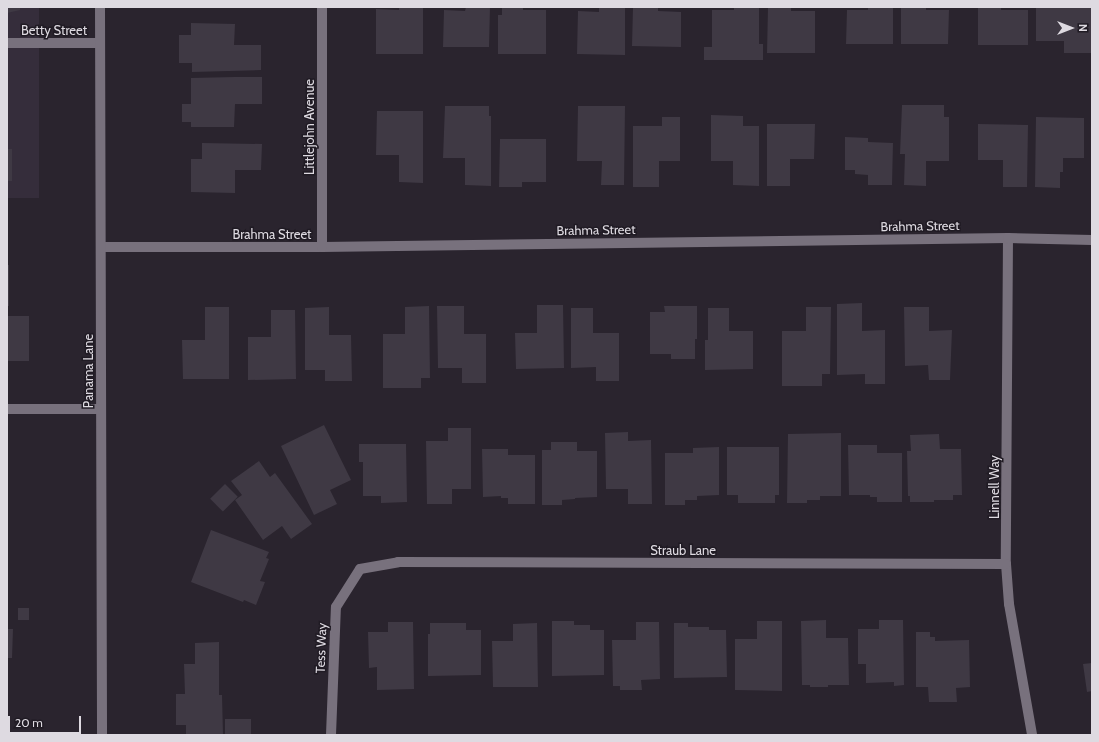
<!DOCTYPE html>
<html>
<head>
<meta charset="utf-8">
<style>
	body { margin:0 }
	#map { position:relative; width:1099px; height:742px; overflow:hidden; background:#2a242e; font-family:Cabin,sans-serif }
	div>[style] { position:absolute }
	.built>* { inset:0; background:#352d3b; transform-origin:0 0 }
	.building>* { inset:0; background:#3f3944; transform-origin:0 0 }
	.minor>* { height:10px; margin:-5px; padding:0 5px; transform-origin:5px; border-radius:5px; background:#78717d }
	.secondary>* { height:10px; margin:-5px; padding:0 5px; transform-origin:5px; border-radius:5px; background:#78717d }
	span { translate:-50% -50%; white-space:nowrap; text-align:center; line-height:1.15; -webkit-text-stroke:3px #201b24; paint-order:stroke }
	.street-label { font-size:13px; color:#dedae1 }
	.frame { position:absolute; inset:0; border:8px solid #dedae1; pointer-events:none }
	.north { position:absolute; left:1051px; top:8px; width:40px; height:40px; -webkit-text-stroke:3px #201b24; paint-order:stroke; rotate:90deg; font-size:11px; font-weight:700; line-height:16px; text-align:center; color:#dedae1 }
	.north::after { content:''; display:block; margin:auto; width:14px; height:18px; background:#dedae1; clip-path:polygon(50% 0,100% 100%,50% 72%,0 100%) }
	.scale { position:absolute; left:8px; top:716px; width:73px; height:18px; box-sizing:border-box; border:2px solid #dedae1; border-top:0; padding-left:5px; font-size:12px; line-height:14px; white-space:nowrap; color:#dedae1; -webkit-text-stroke:3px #201b24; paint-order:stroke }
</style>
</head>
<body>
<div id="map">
	<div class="built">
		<div style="left:7px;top:7px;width:32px;height:191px"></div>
	</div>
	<div class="building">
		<div style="clip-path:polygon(7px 7px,20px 7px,20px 10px,7px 13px)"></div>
		<div style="clip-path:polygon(399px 7px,423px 7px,423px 54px,376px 54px,376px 9px,399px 10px)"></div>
		<div style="clip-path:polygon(466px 7px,490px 7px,489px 47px,443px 47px,444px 10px,465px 11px)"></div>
		<div style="clip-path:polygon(502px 7px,523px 7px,523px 10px,546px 10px,546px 54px,498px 54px,498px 15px,502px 15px)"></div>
		<div style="clip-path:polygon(599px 7px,625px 7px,625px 55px,577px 54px,578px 11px,599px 12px)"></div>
		<div style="clip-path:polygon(633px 7px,658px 7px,658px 11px,681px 12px,681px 47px,632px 46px)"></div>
		<div style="clip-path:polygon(734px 7px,759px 7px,759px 44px,763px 44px,763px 60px,704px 60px,704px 47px,712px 47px,712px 10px,734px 10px)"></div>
		<div style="clip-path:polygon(768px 7px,791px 7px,791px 11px,815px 11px,815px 53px,767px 53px)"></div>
		<div style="clip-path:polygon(868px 7px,893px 7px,893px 44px,846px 44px,847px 10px,868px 10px)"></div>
		<div style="clip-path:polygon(901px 7px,926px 7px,926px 10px,949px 10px,948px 44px,901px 44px)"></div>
		<div style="clip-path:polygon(978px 7px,1001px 7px,1001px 10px,1028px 10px,1028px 45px,978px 45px)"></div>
		<div style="clip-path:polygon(1036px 7px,1092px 7px,1092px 53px,1064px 53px,1064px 41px,1036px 41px)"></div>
		<div style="clip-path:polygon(191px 23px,235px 24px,234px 45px,261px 45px,261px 70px,192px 72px,192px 63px,179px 63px,179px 35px,191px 35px)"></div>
		<div style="clip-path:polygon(235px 77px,262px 77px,262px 104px,235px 104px,234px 127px,191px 127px,191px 122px,182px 122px,182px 104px,191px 104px,191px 78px)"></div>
		<div style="clip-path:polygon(902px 105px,944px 105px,944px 117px,949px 117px,949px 161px,926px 161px,926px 186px,904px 185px,905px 154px,900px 154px)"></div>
		<div style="clip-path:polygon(445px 106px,489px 106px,489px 116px,491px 116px,491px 186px,465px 185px,465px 158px,443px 158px)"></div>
		<div style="clip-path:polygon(578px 106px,625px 106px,624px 185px,601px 185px,602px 161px,577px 161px)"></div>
		<div style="clip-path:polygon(377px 111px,423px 111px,423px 183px,399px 182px,399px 155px,376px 155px)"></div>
		<div style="clip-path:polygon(711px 115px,743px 116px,743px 126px,759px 126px,759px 186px,733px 185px,733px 161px,711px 161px)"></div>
		<div style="clip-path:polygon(662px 117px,680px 117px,680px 161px,659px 161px,659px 187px,633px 187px,633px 126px,662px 126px)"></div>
		<div style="clip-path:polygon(1036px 117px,1084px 118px,1084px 158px,1063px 158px,1063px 172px,1060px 172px,1060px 188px,1035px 187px)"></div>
		<div style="clip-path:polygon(767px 124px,815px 124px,814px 159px,790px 159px,790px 186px,767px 186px)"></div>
		<div style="clip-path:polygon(978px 124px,1028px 125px,1027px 187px,1003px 187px,1003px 160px,978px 160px)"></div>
		<div style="clip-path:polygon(845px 137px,868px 138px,868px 142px,893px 143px,892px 185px,868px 185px,868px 175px,855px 174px,855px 170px,845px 170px)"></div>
		<div style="clip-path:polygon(500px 139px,546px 139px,546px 182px,522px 182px,522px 187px,499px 187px)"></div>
		<div style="clip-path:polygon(202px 143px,262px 144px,261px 170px,235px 170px,235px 193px,191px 192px,191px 159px,202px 159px)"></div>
		<div style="left:7px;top:149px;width:5px;height:32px"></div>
		<div style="left:7px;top:265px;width:2px;height:41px"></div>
		<div style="clip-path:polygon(862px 303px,862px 331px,885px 330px,885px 384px,865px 384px,865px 374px,837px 375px,837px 304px)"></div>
		<div style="clip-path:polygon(537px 305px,563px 305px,564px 368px,516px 369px,515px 333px,537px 333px)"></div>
		<div style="clip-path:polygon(429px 306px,430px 378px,421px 378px,421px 388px,383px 388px,383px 334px,405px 334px,405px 307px)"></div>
		<div style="clip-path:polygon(437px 306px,464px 306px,464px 334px,486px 334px,486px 383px,462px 383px,462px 368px,438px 368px)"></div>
		<div style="clip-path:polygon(664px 306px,697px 306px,697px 339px,695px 339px,695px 359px,671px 359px,671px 354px,650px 354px,650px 312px,665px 312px)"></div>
		<div style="clip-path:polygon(205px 307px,229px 307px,229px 379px,183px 379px,182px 340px,205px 340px)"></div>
		<div style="clip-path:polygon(329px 307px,329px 335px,351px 335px,352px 381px,325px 381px,325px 370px,305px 370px,305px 308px)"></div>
		<div style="clip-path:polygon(806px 307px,831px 307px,830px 374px,822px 374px,822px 386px,782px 386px,782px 331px,806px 331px)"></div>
		<div style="clip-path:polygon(904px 307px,929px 307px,929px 331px,952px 330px,950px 380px,929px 380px,928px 365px,905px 366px)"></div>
		<div style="clip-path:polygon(571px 308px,593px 308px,593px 333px,619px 333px,619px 381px,596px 381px,596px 367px,571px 368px)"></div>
		<div style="clip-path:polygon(708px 308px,729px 308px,729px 331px,753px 331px,753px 369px,705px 370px,705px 340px,708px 340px)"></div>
		<div style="clip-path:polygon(271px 310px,295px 310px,296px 379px,248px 380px,248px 337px,271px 337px)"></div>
		<div style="left:7px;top:316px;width:22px;height:45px"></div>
		<div style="clip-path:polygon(324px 425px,351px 480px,330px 490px,337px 504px,314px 515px,281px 446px)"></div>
		<div style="clip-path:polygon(448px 428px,471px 428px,471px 489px,452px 489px,452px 504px,427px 504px,426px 441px,448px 441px)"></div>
		<div style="clip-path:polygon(628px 432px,628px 441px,651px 440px,652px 504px,628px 504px,628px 489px,606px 489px,605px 433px)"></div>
		<div style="clip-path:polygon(841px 433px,841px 496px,820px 496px,820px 500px,807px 500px,807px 503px,787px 503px,788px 434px)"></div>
		<div style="clip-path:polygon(939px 434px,940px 449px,961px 449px,962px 495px,953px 495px,953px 500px,934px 500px,934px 502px,910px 502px,910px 496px,908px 496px,907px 451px,911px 451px,910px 435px)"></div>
		<div style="clip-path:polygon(551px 442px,577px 442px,577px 451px,597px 451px,597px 497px,575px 498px,575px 499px,562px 500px,562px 505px,542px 505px,542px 450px,551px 450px)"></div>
		<div style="clip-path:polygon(359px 444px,406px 444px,407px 502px,381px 503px,381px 496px,363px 496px,363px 462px,359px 462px)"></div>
		<div style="clip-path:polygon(848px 445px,877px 445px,877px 453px,902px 453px,902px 502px,877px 502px,877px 497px,870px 497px,870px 495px,849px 495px)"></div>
		<div style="clip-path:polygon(719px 447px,719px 495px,697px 496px,697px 500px,685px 500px,685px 505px,665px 505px,665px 453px,693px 453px,693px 448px)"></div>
		<div style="clip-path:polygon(727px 447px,779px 447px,779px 495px,775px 495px,775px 503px,738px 503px,738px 495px,727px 495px)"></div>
		<div style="clip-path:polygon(482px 449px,508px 449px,508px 455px,535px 455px,535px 504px,508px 504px,508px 498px,501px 498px,501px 496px,483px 497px)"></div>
		<div style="clip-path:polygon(259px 461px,270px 477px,275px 473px,312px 524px,291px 539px,282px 526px,263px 540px,235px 500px,242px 495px,231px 481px)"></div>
		<div style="left:225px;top:484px;width:18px;height:21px;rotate:45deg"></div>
		<div style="clip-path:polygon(211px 530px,269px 552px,266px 558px,269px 559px,260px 581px,265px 582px,256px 605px,244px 600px,243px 602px,191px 582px)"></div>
		<div style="left:18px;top:608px;width:11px;height:12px"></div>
		<div style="clip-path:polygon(826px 620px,826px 638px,848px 638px,849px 685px,828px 685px,828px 687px,810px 687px,810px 685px,802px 685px,801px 621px)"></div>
		<div style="clip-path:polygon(879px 620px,903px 620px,904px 685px,894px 686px,894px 682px,866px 683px,866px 664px,858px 664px,858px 629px,879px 629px)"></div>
		<div style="clip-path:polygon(552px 621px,574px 621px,574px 625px,590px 625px,590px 630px,604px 630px,604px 675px,552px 676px)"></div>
		<div style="clip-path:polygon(757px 621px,782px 621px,782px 691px,735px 690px,735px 639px,757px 639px)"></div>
		<div style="clip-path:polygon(388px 622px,413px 622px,414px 689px,377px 690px,377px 667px,369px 668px,368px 632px,388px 632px)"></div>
		<div style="clip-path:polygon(636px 622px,659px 622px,660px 679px,641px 680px,642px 690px,620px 690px,620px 686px,613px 686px,612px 640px,636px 640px)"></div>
		<div style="clip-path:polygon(430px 623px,466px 623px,466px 630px,481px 630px,481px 675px,428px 676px,428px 634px,430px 634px)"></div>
		<div style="clip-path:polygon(537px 623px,538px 687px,493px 687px,492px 641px,513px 641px,513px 624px)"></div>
		<div style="clip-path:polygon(674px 623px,688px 623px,688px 627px,709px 627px,709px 630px,726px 630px,727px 677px,674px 678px)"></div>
		<div style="clip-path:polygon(7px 629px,13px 629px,12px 658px,7px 658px)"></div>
		<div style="clip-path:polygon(916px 632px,930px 632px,930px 637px,935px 637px,935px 641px,969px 640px,970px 687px,956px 688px,957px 702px,929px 702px,928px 687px,916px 687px)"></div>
		<div style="clip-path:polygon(219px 642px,219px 695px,222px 695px,223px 735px,186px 735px,186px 725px,176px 725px,176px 694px,185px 694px,184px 664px,195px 664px,195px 643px)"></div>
		<div style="clip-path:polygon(1092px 663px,1092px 691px,1087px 692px,1083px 664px)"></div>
		<div style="left:251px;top:719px;width:16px;height:26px;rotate:90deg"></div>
	</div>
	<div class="minor">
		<div style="left:7px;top:43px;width:93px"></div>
		<div style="left:1008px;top:238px;width:326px;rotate:90.4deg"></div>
		<div style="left:1006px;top:564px;width:40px;rotate:85.7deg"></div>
		<div style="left:1009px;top:604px;width:133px;rotate:80deg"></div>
		<div style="left:101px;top:247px;width:221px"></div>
		<div style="left:322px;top:247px;width:686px;rotate:-0.75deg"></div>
		<div style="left:1008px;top:238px;width:84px;rotate:1.4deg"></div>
		<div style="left:322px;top:247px;width:240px;rotate:-90deg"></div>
		<div style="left:7px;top:409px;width:94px"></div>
		<div style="left:331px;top:735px;width:128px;rotate:-87.8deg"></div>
		<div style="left:336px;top:607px;width:45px;rotate:-57.7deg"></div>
		<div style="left:360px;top:569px;width:39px;rotate:-10deg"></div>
		<div style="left:398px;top:562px;width:608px;rotate:0.19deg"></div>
	</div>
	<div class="secondary">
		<div style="left:100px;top:7px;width:728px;rotate:89.84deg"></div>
	</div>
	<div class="street-label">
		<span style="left:54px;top:30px">Betty Street</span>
		<span style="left:309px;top:127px;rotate:-90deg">Littlejohn Avenue</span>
		<span style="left:920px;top:226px;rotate:-1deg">Brahma Street</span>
		<span style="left:596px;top:230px;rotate:-1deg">Brahma Street</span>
		<span style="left:272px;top:234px">Brahma Street</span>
		<span style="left:88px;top:371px;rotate:-90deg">Panama Lane</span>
		<span style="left:994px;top:487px;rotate:-90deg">Linnell Way</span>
		<span style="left:683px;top:550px">Straub Lane</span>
		<span style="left:321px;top:648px;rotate:-88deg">Tess Way</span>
	</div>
	<div class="frame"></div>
	<div class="north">N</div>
	<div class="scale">20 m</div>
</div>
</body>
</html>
